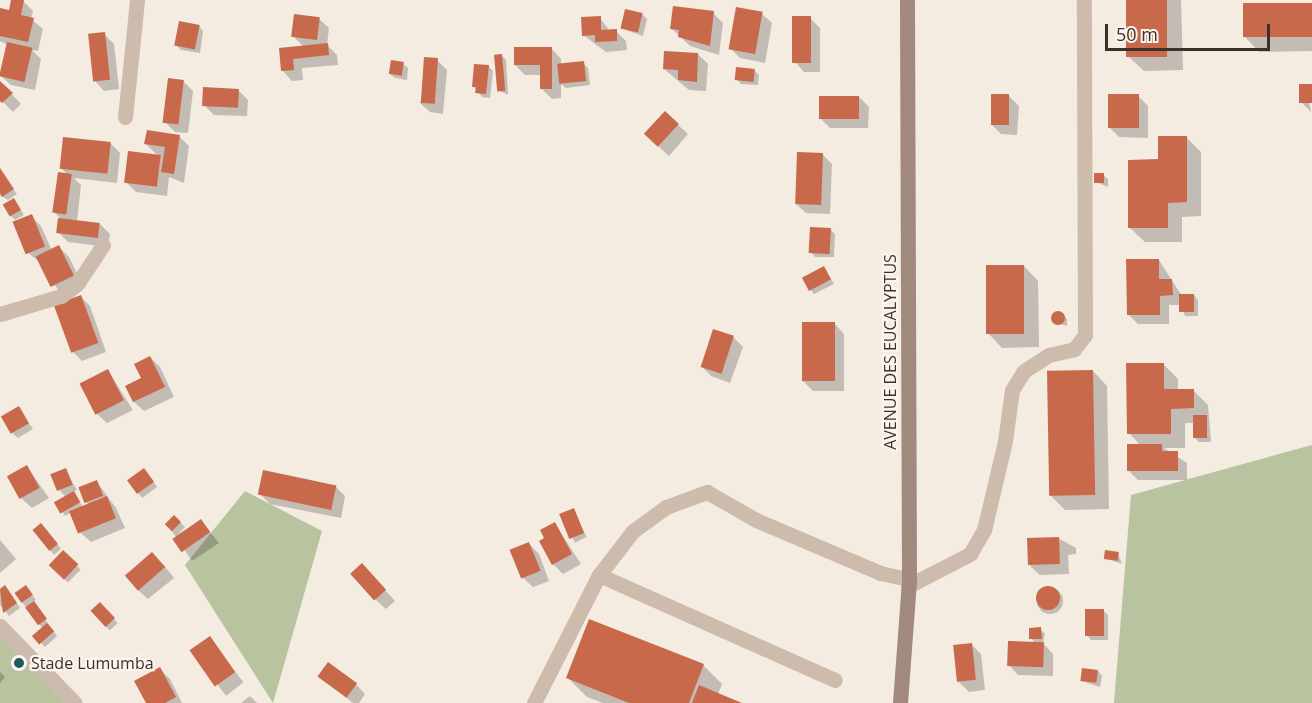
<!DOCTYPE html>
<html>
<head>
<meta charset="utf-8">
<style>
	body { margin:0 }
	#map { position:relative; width:1312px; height:703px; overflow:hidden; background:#f4ebe1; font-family:"Open Sans",sans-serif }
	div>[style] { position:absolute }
	.green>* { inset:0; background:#b8c4a0 }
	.shadow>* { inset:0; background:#0003; transform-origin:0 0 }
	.round { border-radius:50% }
	.building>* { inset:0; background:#c8694b; transform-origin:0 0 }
	.street>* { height:15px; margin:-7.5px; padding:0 7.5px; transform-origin:7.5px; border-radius:7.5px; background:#cdbbac }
	.secondary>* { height:15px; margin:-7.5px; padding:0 7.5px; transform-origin:7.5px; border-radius:7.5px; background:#a18a7d }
	.dots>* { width:16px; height:16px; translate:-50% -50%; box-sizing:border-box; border:3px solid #fbf5ee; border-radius:50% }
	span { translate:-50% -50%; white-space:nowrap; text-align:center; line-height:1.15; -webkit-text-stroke:4.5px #fbf5ee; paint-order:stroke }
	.street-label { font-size:16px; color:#3b302b }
	.poi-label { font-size:16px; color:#3b302b }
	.left { translate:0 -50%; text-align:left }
	.scale { position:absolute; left:1105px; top:24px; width:165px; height:27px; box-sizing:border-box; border:3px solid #3b302b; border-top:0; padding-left:8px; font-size:18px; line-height:21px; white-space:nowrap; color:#3b302b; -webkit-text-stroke:4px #fbf5ee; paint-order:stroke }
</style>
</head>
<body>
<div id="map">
	<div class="green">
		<div style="clip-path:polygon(1312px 445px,1312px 703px,1114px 703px,1131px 495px)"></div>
		<div style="clip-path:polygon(245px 491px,322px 531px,273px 703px,185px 565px)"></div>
		<div style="clip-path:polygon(0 624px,78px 703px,0 703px)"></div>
	</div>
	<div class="shadow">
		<div style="clip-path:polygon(12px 0,23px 1px,33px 11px,31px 19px,43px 29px,38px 51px,32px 50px,41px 59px,35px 90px,11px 85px,1px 76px,8px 45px,0 41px,0 9px,10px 12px)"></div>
		<div style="clip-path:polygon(1127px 0,1181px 0,1183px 70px,1144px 71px,1129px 57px)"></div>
		<div style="clip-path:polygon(1312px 5px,1312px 51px,1259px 52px,1245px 37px)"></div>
		<div style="clip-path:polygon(713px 13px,723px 23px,719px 55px,690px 46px,671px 28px)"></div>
		<div style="clip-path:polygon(642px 14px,647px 19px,643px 36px,623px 29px)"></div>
		<div style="clip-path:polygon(762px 14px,772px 23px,765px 63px,740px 58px,730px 48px)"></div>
		<div style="clip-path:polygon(600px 18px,610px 31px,616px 31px,626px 41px,627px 50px,606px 52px,583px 35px)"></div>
		<div style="clip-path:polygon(810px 18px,820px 28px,820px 72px,804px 72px,795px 62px)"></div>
		<div style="clip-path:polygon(319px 19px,329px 28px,327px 45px,337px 55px,338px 65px,302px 68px,303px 80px,292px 81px,283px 71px,280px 49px,304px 47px,293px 36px)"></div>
		<div style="clip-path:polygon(199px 26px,203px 31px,200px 53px,181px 50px,176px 45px)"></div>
		<div style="clip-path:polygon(104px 34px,114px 44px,119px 89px,104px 91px,95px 81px)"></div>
		<div style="clip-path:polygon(552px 49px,561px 59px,561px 66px,583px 63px,588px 68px,590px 85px,566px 88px,561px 84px,561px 98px,552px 99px,542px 89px,542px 75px,525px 75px,515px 65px)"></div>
		<div style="clip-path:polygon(698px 54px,708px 64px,706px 91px,689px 90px,664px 69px)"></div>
		<div style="clip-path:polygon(502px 56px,506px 60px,508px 95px,498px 90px)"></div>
		<div style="clip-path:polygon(437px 60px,447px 70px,443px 114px,430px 112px,420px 103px)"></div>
		<div style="clip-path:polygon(403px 64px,408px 68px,407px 80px,395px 78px,390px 74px)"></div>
		<div style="clip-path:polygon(488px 66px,493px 71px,490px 98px,482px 97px,473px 86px)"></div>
		<div style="clip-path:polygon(754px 70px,759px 75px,758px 85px,741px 84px,737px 79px)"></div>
		<div style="clip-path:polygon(183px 81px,193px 91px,188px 133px,175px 132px,165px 122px)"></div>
		<div style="clip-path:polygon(0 82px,21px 104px,13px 112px,0 99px)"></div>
		<div style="clip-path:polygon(1312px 85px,1312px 101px,1309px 101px,1311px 112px,1301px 102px)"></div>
		<div style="clip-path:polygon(238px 90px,248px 100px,247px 116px,214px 115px,204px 105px)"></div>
		<div style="clip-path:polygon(1009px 96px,1019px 106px,1017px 135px,1001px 134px,991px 124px)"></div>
		<div style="clip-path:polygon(1138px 96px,1148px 106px,1148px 138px,1119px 137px,1109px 127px)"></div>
		<div style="clip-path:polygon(859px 97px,869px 107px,868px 128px,830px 128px,820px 118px)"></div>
		<div style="clip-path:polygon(665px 113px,688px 134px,669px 156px,656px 144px)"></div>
		<div style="clip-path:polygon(179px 136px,189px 146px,184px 183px,169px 177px,167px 196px,136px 192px,126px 182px,158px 156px,146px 144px)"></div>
		<div style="clip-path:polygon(1186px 137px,1201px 152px,1201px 216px,1182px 217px,1182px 242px,1145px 242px,1130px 228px,1160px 161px)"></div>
		<div style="clip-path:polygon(110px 143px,120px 153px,117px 183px,74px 178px,81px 185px,77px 221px,100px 224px,110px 234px,108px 247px,68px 242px,58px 232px,60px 218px,55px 213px,68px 175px,61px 168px)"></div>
		<div style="clip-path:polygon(822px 154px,832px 164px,830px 214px,806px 213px,796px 204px)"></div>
		<div style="clip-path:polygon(0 173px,17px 194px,8px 200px,0 195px)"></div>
		<div style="clip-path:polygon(1103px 175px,1108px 179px,1108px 187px,1096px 182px)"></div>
		<div style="clip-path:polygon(14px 200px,24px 215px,15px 220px,10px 215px)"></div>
		<div style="clip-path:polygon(31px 216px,41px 226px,52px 251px,59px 247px,69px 257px,83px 286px,62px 296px,40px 262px,28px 253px)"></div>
		<div style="clip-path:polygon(830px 229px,835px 234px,834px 257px,815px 257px,811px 252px)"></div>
		<div style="clip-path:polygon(1159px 260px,1182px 296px,1194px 295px,1198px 300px,1198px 316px,1185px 316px,1181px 305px,1169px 305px,1169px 324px,1138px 324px,1128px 314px)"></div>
		<div style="clip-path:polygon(1024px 266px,1038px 281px,1039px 347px,1002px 348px,988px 333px)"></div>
		<div style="clip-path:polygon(824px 268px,834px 284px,814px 294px,810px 289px)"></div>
		<div style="clip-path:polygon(81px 297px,90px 306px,106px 352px,82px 361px,72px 351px)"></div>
		<div style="clip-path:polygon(1063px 314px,1067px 319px,1067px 326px,1055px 322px,1055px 315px)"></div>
		<div style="clip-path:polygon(835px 324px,844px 334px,844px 391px,813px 391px,803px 381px)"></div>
		<div style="clip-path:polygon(733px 337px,743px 347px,730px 383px,711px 376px,701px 366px)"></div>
		<div style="clip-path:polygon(150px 357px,160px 367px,174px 397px,144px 411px,134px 402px)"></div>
		<div style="clip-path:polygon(1163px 364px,1178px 379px,1178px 391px,1193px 390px,1208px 405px,1211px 442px,1199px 442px,1194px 437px,1194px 423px,1185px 423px,1185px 448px,1164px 448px,1187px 463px,1187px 480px,1138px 480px,1129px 471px,1141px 446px,1129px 433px)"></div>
		<div style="clip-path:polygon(108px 371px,133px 410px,107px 423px,97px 414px)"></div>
		<div style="clip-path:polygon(1093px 371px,1107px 386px,1109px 509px,1065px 510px,1050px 495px)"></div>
		<div style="clip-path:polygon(18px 408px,33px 429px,18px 438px,13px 434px)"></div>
		<div style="clip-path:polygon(27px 467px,49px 498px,32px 508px,22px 499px)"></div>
		<div style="clip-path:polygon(65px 470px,77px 490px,72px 492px,84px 508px,90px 506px,86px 502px,97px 482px,116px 508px,125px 528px,91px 542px,81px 533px,72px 512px,65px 516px,56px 502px,66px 497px,60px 491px)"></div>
		<div style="clip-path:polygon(148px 474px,157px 487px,142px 498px,129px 480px)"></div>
		<div style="clip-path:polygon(335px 486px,345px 496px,341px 518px,270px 504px,260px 494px)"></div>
		<div style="left:573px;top:510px;width:30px;height:13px;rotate:63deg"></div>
		<div style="clip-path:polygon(174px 517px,185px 527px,178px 534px,201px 521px,219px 543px,192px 561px,167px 524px)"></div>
		<div style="clip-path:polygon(555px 524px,581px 564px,563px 574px,553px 564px,546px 539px)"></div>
		<div style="clip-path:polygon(46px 529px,61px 549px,54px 555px,50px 550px)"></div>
		<div style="clip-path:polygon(1058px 538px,1076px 548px,1076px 554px,1068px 555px,1069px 574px,1040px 575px,1030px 566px)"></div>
		<div style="clip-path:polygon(0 540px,16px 559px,0 573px)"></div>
		<div style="clip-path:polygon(529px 544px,539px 554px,549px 581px,533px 587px,523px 578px)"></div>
		<div style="left:63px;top:552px;width:25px;height:18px;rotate:45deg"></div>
		<div style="clip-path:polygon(1118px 553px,1122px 564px,1105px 558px)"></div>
		<div style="clip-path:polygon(162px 563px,174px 578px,148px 599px,138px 590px)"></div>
		<div style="clip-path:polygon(371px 575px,395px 601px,386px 609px,376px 600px)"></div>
		<div style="clip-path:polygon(5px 587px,20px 608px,9px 616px,0 605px,0 591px)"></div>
		<div class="round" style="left:1037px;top:588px;width:26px;height:26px"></div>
		<div style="clip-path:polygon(30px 592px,36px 600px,33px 602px,57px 636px,45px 647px,35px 636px,43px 629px,22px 602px)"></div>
		<div style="left:100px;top:604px;width:26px;height:11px;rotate:47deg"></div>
		<div style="clip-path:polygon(1103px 610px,1108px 615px,1108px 640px,1091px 640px,1087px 635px)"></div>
		<div style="clip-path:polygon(1040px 629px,1045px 634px,1043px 643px,1053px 654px,1053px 676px,1018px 675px,1009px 665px,1036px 644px,1031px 638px)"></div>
		<div style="left:209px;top:638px;width:56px;height:22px;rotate:52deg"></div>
		<div style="clip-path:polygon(971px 644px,981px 654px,985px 690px,969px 692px,959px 682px)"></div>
		<div style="clip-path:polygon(703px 665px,722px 684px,718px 694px,738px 703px,603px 703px,587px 697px,568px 678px)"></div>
		<div style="clip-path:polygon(160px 669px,170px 679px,182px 703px,148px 703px)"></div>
		<div style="clip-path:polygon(1098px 671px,1102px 676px,1100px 687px,1082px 681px)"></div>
		<div style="clip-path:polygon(0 672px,5px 677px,0 683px)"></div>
		<div style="clip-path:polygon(319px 676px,356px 684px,365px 694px,359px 703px,353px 703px)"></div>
		<div style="clip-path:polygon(250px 696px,257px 703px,241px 703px)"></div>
	</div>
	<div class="building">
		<div style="clip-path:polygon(11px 0,24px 0,21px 15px,34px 18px,28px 42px,0 36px,0 8px,9px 10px)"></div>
		<div style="left:1126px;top:0;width:41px;height:57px"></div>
		<div style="left:1312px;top:3px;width:34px;height:69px;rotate:90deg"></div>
		<div style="clip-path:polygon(673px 6px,714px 11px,710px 46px,678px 37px,679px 30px,670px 29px)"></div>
		<div style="left:736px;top:7px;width:27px;height:43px;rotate:10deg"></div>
		<div style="left:625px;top:9px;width:18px;height:20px;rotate:13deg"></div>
		<div style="left:294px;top:14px;width:26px;height:23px;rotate:7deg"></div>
		<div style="clip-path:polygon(601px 16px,601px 30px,617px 29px,617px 41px,595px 42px,595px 35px,582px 36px,581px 17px)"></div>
		<div style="left:792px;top:16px;width:19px;height:47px"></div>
		<div style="left:179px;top:21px;width:21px;height:25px;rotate:11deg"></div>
		<div style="left:105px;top:32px;width:48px;height:17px;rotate:84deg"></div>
		<div style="left:7px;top:42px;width:26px;height:35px;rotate:13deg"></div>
		<div style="clip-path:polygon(328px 43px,329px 55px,293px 59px,294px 70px,281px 71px,279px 48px)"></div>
		<div style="clip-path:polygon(514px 47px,552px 47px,552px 89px,540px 89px,540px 65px,514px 65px)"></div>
		<div style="clip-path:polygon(664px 51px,698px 53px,697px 82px,678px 80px,678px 70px,663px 69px)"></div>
		<div style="left:502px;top:54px;width:37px;height:8px;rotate:85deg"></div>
		<div style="left:424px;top:57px;width:14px;height:46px;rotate:4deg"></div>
		<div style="left:391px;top:60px;width:13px;height:14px;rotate:9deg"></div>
		<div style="left:584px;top:61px;width:20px;height:27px;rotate:84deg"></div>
		<div style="clip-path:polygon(474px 64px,489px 65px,486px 94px,475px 93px,476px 87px,472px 87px)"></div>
		<div style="left:736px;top:67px;width:19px;height:13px;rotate:6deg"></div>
		<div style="left:168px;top:78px;width:16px;height:45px;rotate:7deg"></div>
		<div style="clip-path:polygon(0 81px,13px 93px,2px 103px,0 101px)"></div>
		<div style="left:1299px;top:84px;width:13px;height:19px"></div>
		<div style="left:203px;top:87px;width:36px;height:19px;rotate:3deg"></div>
		<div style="left:991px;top:94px;width:18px;height:31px"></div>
		<div style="left:1108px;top:94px;width:31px;height:34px"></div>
		<div style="left:819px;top:96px;width:40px;height:23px"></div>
		<div style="left:665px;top:111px;width:19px;height:31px;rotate:43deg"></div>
		<div style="clip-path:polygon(147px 130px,180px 135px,174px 174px,161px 172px,165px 147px,144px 144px)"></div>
		<div style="clip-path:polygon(1158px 136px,1187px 136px,1187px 202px,1168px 203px,1168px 228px,1128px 228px,1128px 160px,1158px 159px)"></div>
		<div style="left:63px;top:137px;width:48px;height:32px;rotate:6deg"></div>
		<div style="left:128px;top:151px;width:33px;height:32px;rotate:7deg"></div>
		<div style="left:797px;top:152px;width:26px;height:52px;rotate:2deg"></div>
		<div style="clip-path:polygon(0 168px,14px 189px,2px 197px,0 193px)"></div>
		<div style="left:58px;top:172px;width:14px;height:41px;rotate:8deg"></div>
		<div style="left:1094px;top:173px;width:10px;height:10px"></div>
		<div style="left:14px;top:198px;width:14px;height:13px;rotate:60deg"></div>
		<div style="left:32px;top:214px;width:35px;height:21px;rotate:68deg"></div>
		<div style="left:58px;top:218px;width:42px;height:15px;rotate:7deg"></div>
		<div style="left:810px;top:227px;width:21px;height:26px;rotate:3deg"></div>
		<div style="left:59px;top:245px;width:34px;height:26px;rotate:64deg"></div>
		<div style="clip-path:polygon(1126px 259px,1159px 259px,1159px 279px,1172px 279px,1173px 295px,1160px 296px,1160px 315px,1127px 315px)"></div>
		<div style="left:986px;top:265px;width:38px;height:69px"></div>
		<div style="left:824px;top:266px;width:15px;height:25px;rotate:62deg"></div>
		<div style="left:1179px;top:294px;width:15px;height:18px"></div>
		<div style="left:81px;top:295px;width:51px;height:29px;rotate:70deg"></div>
		<div class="round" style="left:1051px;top:311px;width:14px;height:14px"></div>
		<div style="left:802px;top:322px;width:33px;height:59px"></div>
		<div style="left:713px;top:329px;width:22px;height:40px;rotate:18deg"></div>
		<div style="clip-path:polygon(150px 356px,165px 387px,133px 402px,125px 386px,141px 378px,134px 364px)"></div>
		<div style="clip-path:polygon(1126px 363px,1164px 363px,1164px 389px,1194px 389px,1194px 408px,1171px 409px,1171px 434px,1127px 434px)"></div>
		<div style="left:108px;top:369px;width:35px;height:32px;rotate:63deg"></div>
		<div style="left:1093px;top:370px;width:125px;height:46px;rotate:89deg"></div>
		<div style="left:19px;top:406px;width:20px;height:21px;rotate:60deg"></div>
		<div style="left:1193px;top:415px;width:14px;height:23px"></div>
		<div style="clip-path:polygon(1127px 444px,1162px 444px,1162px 451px,1178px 451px,1178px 471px,1127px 471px)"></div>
		<div style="left:27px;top:465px;width:26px;height:23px;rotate:61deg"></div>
		<div style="left:66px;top:468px;width:18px;height:17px;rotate:68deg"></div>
		<div style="left:144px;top:468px;width:17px;height:21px;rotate:54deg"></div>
		<div style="left:263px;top:470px;width:75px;height:25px;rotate:12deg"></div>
		<div style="left:97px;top:480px;width:17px;height:20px;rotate:69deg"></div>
		<div style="left:74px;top:491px;width:13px;height:23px;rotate:61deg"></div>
		<div style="left:107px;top:496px;width:24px;height:41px;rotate:68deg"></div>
		<div style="left:574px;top:508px;width:27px;height:16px;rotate:68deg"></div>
		<div style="left:174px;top:515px;width:10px;height:13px;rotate:45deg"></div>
		<div style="left:201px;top:519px;width:16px;height:35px;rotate:55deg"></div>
		<div style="clip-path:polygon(555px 522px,572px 554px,552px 565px,539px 541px,544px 538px,540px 530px)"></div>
		<div style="left:41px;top:523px;width:27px;height:11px;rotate:51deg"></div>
		<div style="left:1059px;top:537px;width:27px;height:32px;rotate:88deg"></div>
		<div style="left:529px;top:542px;width:31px;height:21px;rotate:68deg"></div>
		<div style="left:63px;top:550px;width:21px;height:21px;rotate:43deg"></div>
		<div style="left:1105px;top:550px;width:14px;height:9px;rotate:8deg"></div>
		<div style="left:152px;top:552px;width:20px;height:36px;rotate:49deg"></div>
		<div style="left:362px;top:563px;width:36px;height:16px;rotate:48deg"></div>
		<div style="clip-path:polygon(5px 585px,17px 603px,3px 613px,0 589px)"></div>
		<div style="left:26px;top:585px;width:12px;height:14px;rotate:55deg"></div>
		<div class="round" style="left:1036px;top:586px;width:24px;height:24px"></div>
		<div style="left:34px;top:601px;width:22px;height:11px;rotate:54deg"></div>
		<div style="left:100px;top:602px;width:22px;height:13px;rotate:47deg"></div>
		<div style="left:1085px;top:609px;width:19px;height:27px"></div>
		<div style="clip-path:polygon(589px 619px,704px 664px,689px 703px,629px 703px,566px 678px)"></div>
		<div style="left:47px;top:623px;width:11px;height:20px;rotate:49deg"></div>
		<div style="clip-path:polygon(1041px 627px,1042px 639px,1029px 639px,1029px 628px)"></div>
		<div style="left:210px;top:636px;width:44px;height:25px;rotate:55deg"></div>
		<div style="left:1008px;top:641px;width:36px;height:25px;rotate:2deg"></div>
		<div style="left:972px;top:643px;width:37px;height:19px;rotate:84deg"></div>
		<div style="left:328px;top:662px;width:36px;height:18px;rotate:36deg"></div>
		<div style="clip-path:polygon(160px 667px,176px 697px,165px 703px,146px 703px,134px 681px)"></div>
		<div style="left:1082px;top:668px;width:16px;height:13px;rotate:7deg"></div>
		<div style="clip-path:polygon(699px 685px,742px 703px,692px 703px)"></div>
	</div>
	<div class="street">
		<div style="left:125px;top:117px;width:118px;rotate:-84.1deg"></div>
		<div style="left:0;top:314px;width:64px;rotate:-16.4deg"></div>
		<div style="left:61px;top:296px;width:20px;rotate:-37deg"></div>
		<div style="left:77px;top:284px;width:47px;rotate:-56.3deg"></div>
		<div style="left:599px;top:575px;width:258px;rotate:24deg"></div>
		<div style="left:908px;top:586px;width:70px;rotate:-27.3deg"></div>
		<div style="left:970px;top:554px;width:28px;rotate:-60deg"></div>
		<div style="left:984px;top:530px;width:91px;rotate:-76.7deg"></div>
		<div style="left:1005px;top:441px;width:51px;rotate:-82.2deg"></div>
		<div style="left:1012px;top:390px;width:22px;rotate:-58deg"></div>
		<div style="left:1024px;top:371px;width:30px;rotate:-33deg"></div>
		<div style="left:1049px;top:355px;width:26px;rotate:-13deg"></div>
		<div style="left:1074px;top:349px;width:18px;rotate:-52deg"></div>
		<div style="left:1085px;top:335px;width:335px;rotate:-90.2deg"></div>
		<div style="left:0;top:626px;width:107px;rotate:45.8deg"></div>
		<div style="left:534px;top:703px;width:144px;rotate:-63.1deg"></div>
		<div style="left:599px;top:575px;width:56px;rotate:-52.3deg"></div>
		<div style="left:633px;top:531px;width:41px;rotate:-36deg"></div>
		<div style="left:666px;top:507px;width:44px;rotate:-20.1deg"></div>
		<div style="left:707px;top:492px;width:56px;rotate:29.7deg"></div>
		<div style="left:756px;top:520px;width:135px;rotate:23.1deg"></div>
		<div style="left:880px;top:573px;width:30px;rotate:12deg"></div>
	</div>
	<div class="secondary">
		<div style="left:900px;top:703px;width:124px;rotate:-85.8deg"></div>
		<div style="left:909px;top:579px;width:579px;rotate:-90.2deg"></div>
	</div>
	<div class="dots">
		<div style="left:19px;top:663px;background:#1f5a5e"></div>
	</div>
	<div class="street-label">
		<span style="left:890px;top:352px;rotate:-90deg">AVENUE DES EUCALYPTUS</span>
	</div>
	<div class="poi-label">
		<span class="left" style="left:31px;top:663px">Stade Lumumba</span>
	</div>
	<div class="scale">50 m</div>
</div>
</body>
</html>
